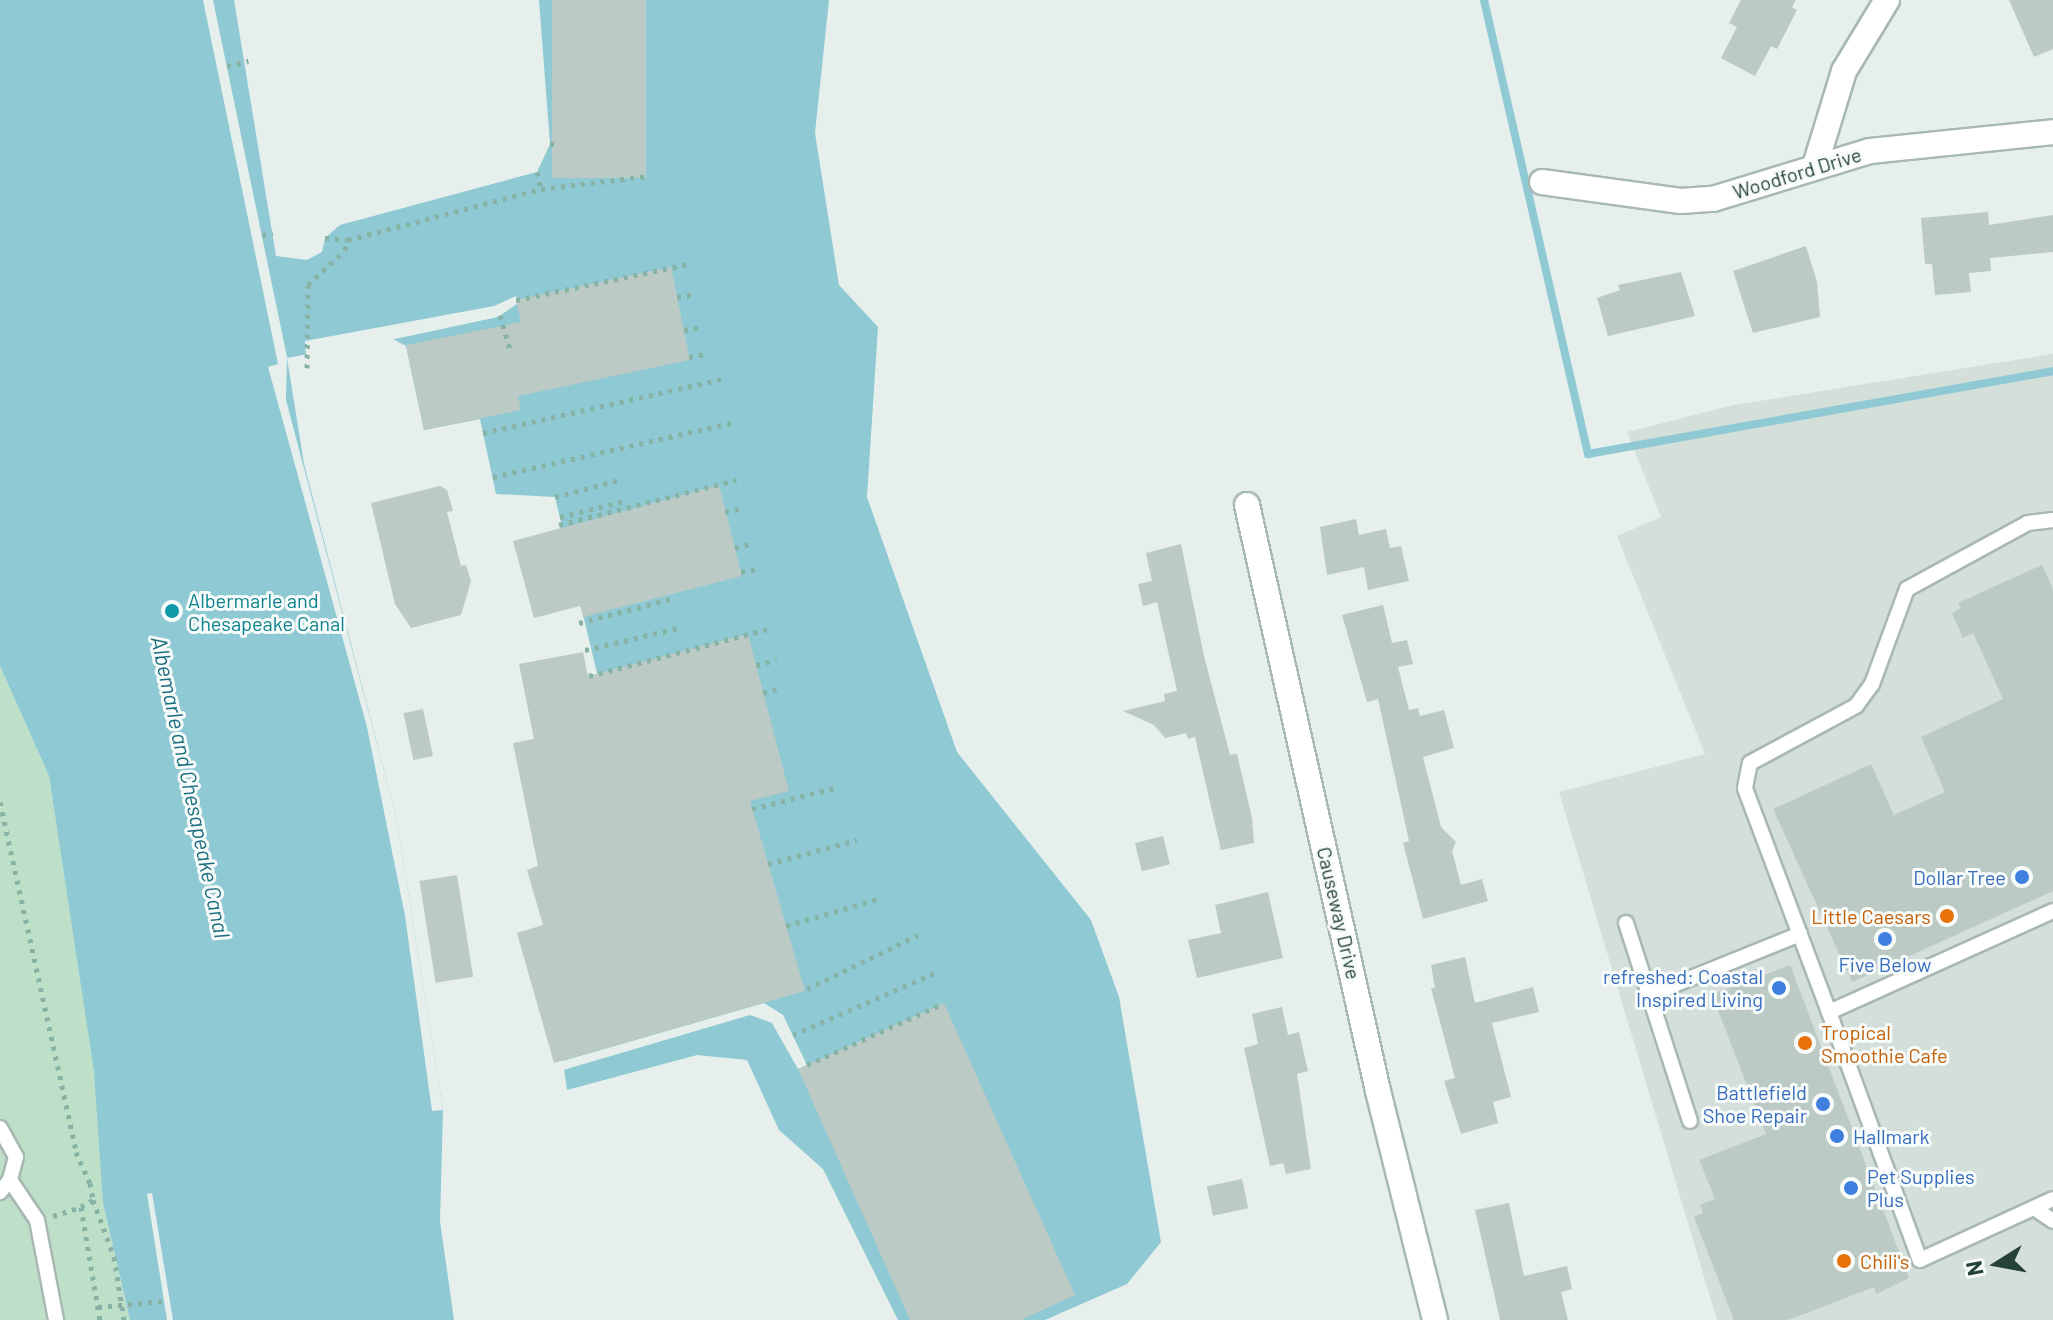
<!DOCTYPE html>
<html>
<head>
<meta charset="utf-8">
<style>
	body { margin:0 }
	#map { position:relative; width:2053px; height:1320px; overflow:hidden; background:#e6efeb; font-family:Barlow,sans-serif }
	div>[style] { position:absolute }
	.built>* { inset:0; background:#d4dfda }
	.green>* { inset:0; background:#bfe0c8 }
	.water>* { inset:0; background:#8ec9d4 }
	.pier>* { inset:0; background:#e6efeb }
	.stream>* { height:8px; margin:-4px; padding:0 4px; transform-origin:4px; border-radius:4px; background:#8ec9d4 }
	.building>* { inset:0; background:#bbcac4; transform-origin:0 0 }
	.path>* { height:5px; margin-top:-2.5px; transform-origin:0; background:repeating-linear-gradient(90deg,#86b3a5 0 4px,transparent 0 10px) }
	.roads { filter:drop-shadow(2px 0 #a8b8b2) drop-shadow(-2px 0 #a8b8b2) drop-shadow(0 2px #a8b8b2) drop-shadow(0 -2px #a8b8b2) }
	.service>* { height:14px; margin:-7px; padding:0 7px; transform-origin:7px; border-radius:7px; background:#fff }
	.minor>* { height:24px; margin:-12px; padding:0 12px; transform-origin:12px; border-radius:12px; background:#fff }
	.dots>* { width:22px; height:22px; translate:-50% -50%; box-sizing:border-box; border:4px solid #f7fbf9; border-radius:50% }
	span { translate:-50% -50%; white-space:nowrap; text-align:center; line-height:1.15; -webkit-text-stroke:6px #f7fbf9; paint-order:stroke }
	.street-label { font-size:20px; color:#24423a }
	.culture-label { font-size:20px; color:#0d838f }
	.left { translate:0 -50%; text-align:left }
	.shop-label { font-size:20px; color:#366cbe }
	.right { translate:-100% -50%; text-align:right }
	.food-label { font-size:20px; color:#c56008 }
	.water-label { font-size:22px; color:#1c6f80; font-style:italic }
	.north { position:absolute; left:1957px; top:1224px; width:80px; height:80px; -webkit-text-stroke:6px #f7fbf9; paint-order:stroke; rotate:259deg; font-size:22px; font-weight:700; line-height:32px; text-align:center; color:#24423a }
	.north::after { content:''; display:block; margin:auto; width:28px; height:36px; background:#24423a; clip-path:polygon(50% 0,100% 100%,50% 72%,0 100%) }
</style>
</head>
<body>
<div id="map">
	<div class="built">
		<div style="clip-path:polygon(2053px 354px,2053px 1320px,1717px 1320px,1559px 792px,1705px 754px,1617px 536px,1661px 517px,1627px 432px,1734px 405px)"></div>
	</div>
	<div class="green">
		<div style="clip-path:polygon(0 666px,49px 776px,91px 1046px,96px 1046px,103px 1203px,130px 1320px,0 1320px)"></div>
	</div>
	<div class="water">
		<div style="clip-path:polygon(0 0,234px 0,276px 256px,307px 260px,322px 252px,325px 238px,340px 225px,537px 172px,550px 144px,539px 0,829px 0,815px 133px,839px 285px,878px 327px,867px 497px,957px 752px,1091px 920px,1119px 997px,1161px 1242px,1127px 1284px,1045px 1320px,898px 1320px,823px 1169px,779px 1130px,747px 1060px,697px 1055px,567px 1090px,543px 925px,637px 841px,555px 497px,496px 494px,480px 419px,424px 430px,406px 346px,391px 338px,287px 358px,304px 464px,396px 816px,443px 1110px,440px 1221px,454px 1320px,130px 1320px,103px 1203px,94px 1071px,49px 776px,0 666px)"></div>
	</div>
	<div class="pier">
		<div style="clip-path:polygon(203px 0,213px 0,287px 357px,286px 400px,396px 816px,443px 1110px,432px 1111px,405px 916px,367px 727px,268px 367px,278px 364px)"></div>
		<div style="clip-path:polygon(516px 296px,517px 304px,498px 317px,306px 358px,305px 341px,494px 306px)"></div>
		<div style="clip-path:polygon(764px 1003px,783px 1015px,807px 1065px,798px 1069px,772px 1023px,750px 1015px,560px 1071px,559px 1062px)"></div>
		<div style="clip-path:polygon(152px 1193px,173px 1320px,167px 1320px,147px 1194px)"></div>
	</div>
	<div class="stream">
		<div style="left:1484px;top:0;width:466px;rotate:77.1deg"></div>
		<div style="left:1588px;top:454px;width:472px;rotate:-10.1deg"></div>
	</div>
	<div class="building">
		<div style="left:552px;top:0;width:94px;height:178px"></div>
		<div style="clip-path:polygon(1741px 0,1796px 0,1792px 7px,1797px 10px,1777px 49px,1771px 46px,1755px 76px,1721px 58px,1737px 27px,1729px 23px)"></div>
		<div style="clip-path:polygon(2009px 0,2053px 0,2053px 49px,2034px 57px)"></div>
		<div style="clip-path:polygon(1988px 212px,1989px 225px,2053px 215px,2053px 252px,1990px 258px,1991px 271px,1969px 273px,1971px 292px,1935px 295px,1932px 264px,1925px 264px,1921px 218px)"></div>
		<div style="clip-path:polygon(1806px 246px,1817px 282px,1820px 317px,1753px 333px,1733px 271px)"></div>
		<div style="clip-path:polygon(671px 267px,690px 360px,518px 396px,521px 410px,424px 430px,406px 345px,521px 322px,516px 300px)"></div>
		<div style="clip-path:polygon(1681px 272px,1695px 316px,1608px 336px,1597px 298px,1620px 290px,1618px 285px)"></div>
		<div style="clip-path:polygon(719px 485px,742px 576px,583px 617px,580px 606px,534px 618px,513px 541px)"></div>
		<div style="clip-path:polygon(440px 486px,447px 490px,453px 511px,447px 512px,461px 566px,466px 565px,471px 581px,461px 615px,411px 628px,395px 604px,371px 503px)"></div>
		<div style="clip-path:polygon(1356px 519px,1359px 535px,1386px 529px,1390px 548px,1401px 546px,1409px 581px,1368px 590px,1364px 567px,1327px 575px,1320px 527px)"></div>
		<div style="clip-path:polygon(1181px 544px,1204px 656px,1230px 755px,1237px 754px,1252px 818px,1254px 843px,1221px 850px,1195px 737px,1188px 739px,1186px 733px,1165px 738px,1154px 725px,1123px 711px,1165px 701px,1164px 694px,1177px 691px,1157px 602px,1143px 606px,1138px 584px,1152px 581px,1146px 553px)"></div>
		<div style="clip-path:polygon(2042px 565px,2053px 589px,2053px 891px,1852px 982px,1773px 809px,1871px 764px,1894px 815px,1945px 792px,1921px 737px,2003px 699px,1973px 633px,1963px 638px,1952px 613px,1961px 608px,1958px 603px)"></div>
		<div style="clip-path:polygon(1383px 605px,1392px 643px,1407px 640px,1413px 664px,1398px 667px,1409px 710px,1418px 708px,1420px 716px,1444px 710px,1454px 748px,1423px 757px,1441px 827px,1456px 842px,1452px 851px,1461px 885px,1482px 879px,1488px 901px,1423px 919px,1403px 843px,1409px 841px,1378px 699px,1367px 702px,1342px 615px)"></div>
		<div style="clip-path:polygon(748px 634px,789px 791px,750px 801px,805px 991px,554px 1063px,517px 933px,543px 925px,527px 870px,538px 866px,513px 743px,534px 739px,519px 664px,583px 652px,588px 676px)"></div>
		<div style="left:423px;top:709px;width:48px;height:20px;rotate:78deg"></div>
		<div style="left:1163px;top:836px;width:29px;height:29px;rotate:76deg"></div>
		<div style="left:457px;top:875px;width:103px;height:38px;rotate:81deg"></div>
		<div style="clip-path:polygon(1268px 892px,1283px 958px,1197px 978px,1188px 940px,1221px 933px,1215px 905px)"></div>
		<div style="clip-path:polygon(1465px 957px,1475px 1003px,1533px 987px,1539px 1012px,1492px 1023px,1511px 1097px,1493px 1102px,1498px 1123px,1461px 1134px,1444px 1081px,1455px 1078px,1431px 988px,1435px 988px,1431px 965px)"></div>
		<div style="clip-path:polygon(1790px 965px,1909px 1278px,1876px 1294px,1874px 1287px,1788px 1320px,1734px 1320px,1694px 1217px,1703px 1213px,1700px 1205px,1715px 1199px,1699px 1160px,1766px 1134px,1712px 995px)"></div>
		<div style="clip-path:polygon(944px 1003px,1075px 1295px,1021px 1320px,910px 1320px,798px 1069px)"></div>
		<div style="clip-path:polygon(1282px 1007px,1288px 1035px,1299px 1032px,1308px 1071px,1297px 1074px,1311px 1169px,1286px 1174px,1283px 1163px,1270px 1166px,1244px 1048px,1258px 1044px,1252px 1014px)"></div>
		<div style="left:1242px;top:1179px;width:30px;height:36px;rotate:78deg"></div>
		<div style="clip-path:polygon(1509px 1203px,1524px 1276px,1567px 1266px,1572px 1289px,1561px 1292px,1568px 1320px,1500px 1320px,1475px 1210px)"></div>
	</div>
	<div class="path">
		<div style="left:227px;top:66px;width:22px;rotate:-13deg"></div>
		<div style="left:550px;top:144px;width:10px"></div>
		<div style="left:537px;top:172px;width:17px;rotate:77deg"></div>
		<div style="left:262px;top:235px;width:11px;rotate:-10deg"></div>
		<div style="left:325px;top:238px;width:23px;rotate:5deg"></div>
		<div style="left:677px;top:297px;width:17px;rotate:-10deg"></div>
		<div style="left:516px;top:300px;width:176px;rotate:-11.8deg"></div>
		<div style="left:500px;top:315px;width:35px;rotate:74deg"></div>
		<div style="left:684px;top:330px;width:17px;rotate:-10deg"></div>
		<div style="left:689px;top:357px;width:17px;rotate:-10deg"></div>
		<div style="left:307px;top:368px;width:83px;rotate:-89.3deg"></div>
		<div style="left:308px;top:285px;width:51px;rotate:-43.4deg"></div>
		<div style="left:345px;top:250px;width:10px;rotate:-73deg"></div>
		<div style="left:348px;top:240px;width:200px;rotate:-14.8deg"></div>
		<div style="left:541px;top:189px;width:108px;rotate:-6.9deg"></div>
		<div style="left:483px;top:433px;width:245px;rotate:-12.7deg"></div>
		<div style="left:493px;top:477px;width:244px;rotate:-12.8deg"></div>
		<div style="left:555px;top:497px;width:70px;rotate:-14.8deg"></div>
		<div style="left:725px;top:512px;width:18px;rotate:-13deg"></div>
		<div style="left:560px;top:517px;width:70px;rotate:-14deg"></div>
		<div style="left:559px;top:525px;width:183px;rotate:-14.3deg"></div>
		<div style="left:735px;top:548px;width:18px;rotate:-16deg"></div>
		<div style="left:741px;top:572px;width:16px;rotate:-11deg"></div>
		<div style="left:579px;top:623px;width:98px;rotate:-14.7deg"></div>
		<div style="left:585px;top:650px;width:100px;rotate:-13.3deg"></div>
		<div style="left:756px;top:665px;width:21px;rotate:-14deg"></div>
		<div style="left:589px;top:676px;width:185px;rotate:-14.7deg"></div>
		<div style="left:763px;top:693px;width:20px;rotate:-15deg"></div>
		<div style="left:0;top:802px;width:358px;rotate:77.7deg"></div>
		<div style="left:76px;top:1152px;width:34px;rotate:66deg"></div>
		<div style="left:90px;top:1183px;width:17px;rotate:80deg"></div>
		<div style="left:93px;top:1200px;width:14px;rotate:150deg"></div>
		<div style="left:752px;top:809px;width:89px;rotate:-14.3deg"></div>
		<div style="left:768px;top:864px;width:92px;rotate:-15.1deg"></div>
		<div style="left:786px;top:926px;width:96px;rotate:-16.4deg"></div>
		<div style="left:807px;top:989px;width:123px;rotate:-25.9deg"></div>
		<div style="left:793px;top:1035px;width:155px;rotate:-23.6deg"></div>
		<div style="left:807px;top:1065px;width:150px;rotate:-24.3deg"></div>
		<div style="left:93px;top:1200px;width:61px;rotate:69.8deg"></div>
		<div style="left:114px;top:1257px;width:64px;rotate:81deg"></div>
		<div style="left:53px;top:1216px;width:29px;rotate:-18deg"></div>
		<div style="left:81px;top:1207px;width:115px;rotate:80.5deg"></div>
		<div style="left:98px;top:1307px;width:66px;rotate:-5.2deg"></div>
	</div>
	<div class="roads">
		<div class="service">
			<div style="left:2053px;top:911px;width:246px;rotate:155.7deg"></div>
			<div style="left:1829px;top:1012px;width:264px;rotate:69.9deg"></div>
			<div style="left:1920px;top:1260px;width:146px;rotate:-24.6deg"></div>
			<div style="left:1626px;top:923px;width:208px;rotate:72.1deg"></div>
			<div style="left:1649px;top:995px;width:163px;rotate:-22deg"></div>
			<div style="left:1829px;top:1012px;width:239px;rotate:-110.6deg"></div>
			<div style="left:1745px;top:788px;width:25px;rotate:-79deg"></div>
			<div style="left:1750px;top:763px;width:120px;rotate:-28.3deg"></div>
			<div style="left:1856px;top:706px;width:27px;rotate:-54deg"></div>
			<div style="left:1872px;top:684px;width:101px;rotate:-69.8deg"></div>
			<div style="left:1907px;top:589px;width:138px;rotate:-28.6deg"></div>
			<div style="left:2028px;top:523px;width:25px;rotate:-7deg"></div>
			<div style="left:0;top:1128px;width:33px;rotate:61deg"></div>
			<div style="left:16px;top:1157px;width:24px;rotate:105deg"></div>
			<div style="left:10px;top:1180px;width:16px;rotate:130deg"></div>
			<div style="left:10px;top:1180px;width:48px;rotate:56deg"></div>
			<div style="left:37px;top:1220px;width:102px;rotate:79.2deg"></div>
			<div style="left:2034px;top:1208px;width:23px;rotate:34deg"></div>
		</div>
		<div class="minor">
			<div style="left:1815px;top:166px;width:99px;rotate:-73deg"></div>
			<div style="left:1844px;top:71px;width:83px;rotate:-58.8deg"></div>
			<div style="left:1542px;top:182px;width:140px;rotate:7.8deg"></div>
			<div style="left:1681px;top:201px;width:32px;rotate:-4deg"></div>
			<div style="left:1713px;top:199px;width:164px;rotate:-17deg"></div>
			<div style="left:1870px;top:151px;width:184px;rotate:-5.9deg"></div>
			<div style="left:1247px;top:505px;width:600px;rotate:77.4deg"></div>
			<div style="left:1378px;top:1091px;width:236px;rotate:76deg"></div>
		</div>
	</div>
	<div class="dots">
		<div style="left:172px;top:611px;background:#0f9aa8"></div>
		<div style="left:2022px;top:877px;background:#3f7fe0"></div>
		<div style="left:1947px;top:916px;background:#e8710a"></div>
		<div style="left:1885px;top:939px;background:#3f7fe0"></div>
		<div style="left:1779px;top:988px;background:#3f7fe0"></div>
		<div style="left:1805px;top:1043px;background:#e8710a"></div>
		<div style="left:1823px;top:1104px;background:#3f7fe0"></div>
		<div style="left:1837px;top:1136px;background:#3f7fe0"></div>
		<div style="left:1851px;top:1188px;background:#3f7fe0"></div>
		<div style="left:1844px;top:1261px;background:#e8710a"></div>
	</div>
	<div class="street-label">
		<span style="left:1797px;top:173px;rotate:-17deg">Woodford Drive</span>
		<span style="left:1339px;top:913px;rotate:77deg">Causeway Drive</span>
	</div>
	<div class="culture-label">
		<span class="left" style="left:188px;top:612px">Albermarle and<br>Chesapeake Canal</span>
	</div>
	<div class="shop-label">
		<span class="right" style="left:2006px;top:877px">Dollar Tree</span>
		<span style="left:1885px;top:964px">Five Below</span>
		<span class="right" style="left:1763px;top:988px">refreshed: Coastal<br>Inspired Living</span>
		<span class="right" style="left:1807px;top:1104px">Battlefield<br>Shoe Repair</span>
		<span class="left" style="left:1853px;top:1136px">Hallmark</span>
		<span class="left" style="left:1867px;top:1188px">Pet Supplies<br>Plus</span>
	</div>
	<div class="food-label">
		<span class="right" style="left:1931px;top:916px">Little Caesars</span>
		<span class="left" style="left:1821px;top:1044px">Tropical<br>Smoothie Cafe</span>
		<span class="left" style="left:1860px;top:1261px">Chili's</span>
	</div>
	<div class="water-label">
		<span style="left:191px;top:787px;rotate:78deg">Albemarle and Chesapeake Canal</span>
	</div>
	<div class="north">N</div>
</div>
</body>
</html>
